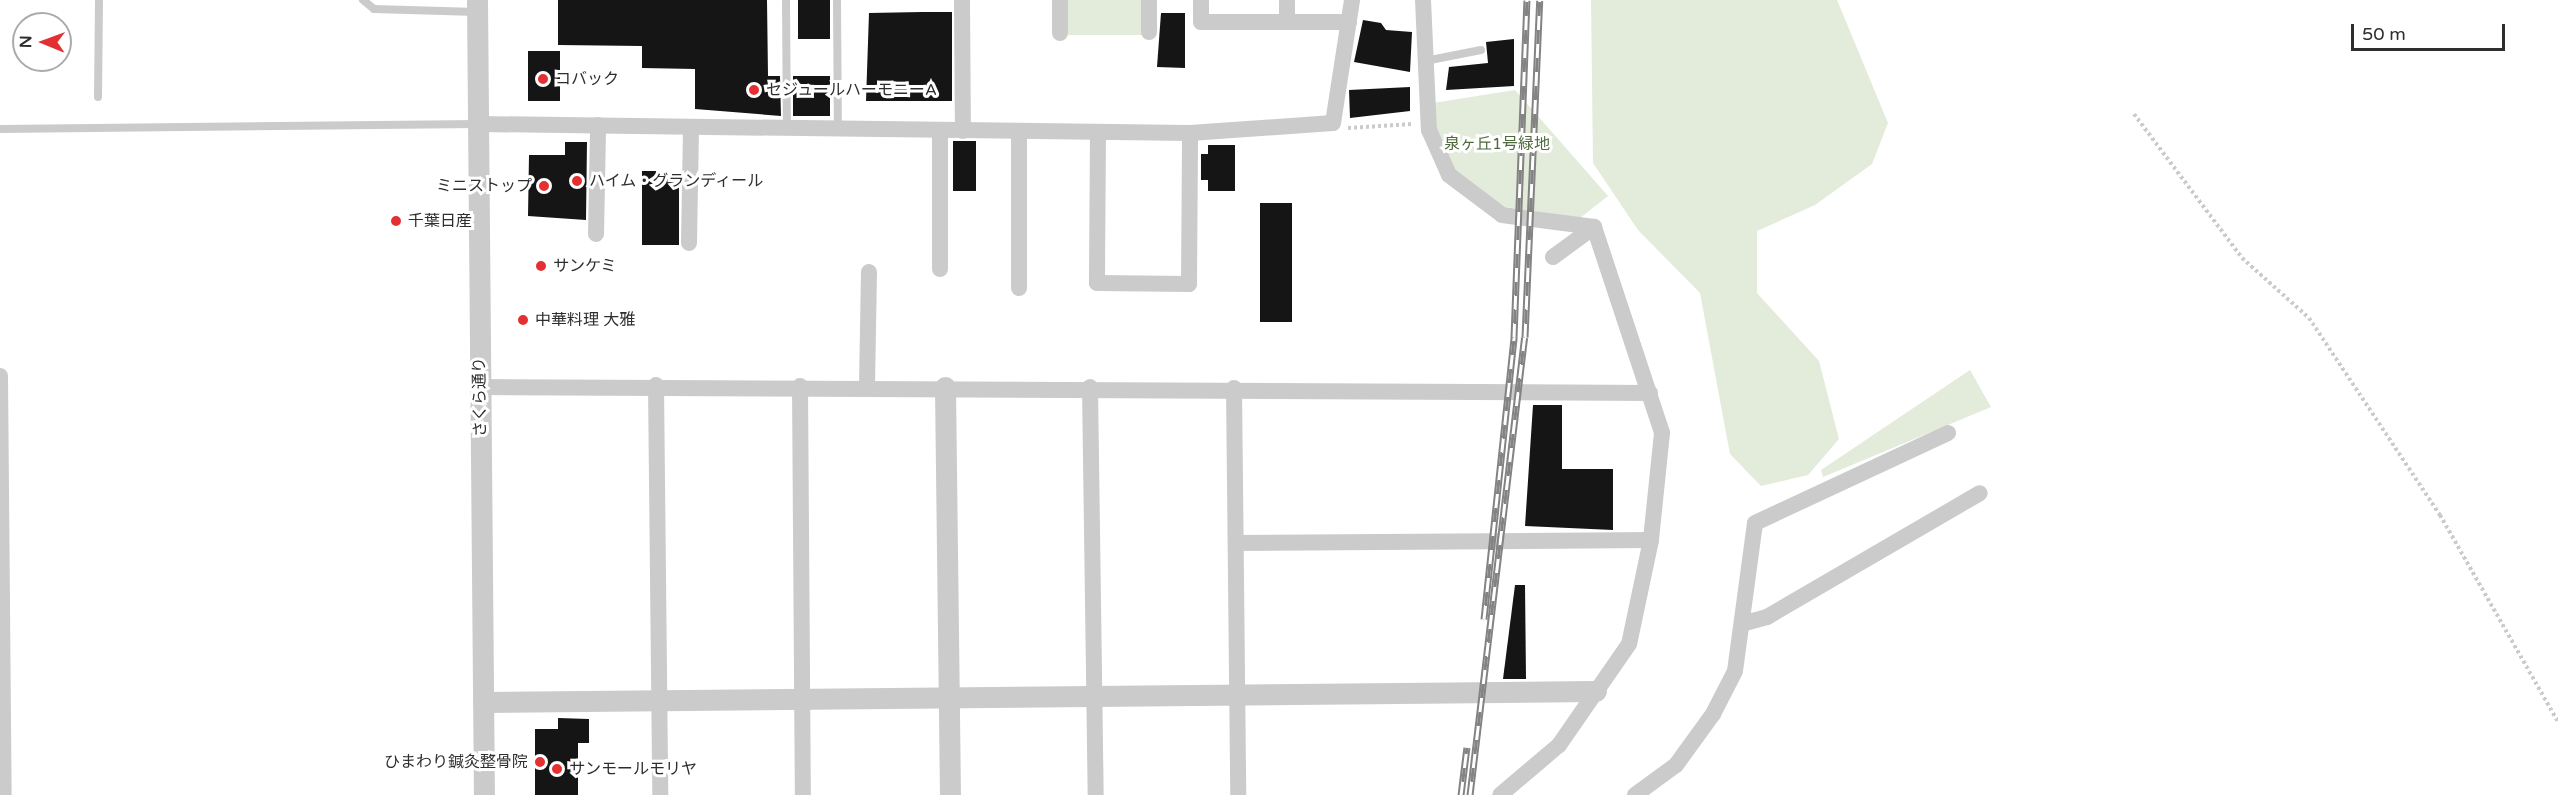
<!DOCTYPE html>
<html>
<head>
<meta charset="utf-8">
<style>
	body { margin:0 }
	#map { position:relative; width:2558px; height:795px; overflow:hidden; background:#fff; font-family:"Varela Round","Noto Sans JP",sans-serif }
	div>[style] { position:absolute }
	.green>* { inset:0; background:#e3ebdb; transform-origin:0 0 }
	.building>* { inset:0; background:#151515; transform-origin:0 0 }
	.path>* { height:4px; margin-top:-2px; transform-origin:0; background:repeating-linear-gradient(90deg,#cbcbcb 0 3px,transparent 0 6px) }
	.service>* { height:8px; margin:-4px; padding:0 4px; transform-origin:4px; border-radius:4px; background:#cbcbcb }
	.minor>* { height:16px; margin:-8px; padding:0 8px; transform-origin:8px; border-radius:8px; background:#cbcbcb }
	.tertiary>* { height:21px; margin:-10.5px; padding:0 10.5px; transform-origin:10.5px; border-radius:10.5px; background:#cbcbcb }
	.rail>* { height:7px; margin-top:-3.5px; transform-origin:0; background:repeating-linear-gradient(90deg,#fff 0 14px,#838383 0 28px); box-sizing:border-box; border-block:2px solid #838383 }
	.dots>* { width:16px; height:16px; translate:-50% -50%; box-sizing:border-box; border:3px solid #fff; border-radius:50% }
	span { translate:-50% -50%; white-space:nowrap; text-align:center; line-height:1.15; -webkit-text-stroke:6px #fff; paint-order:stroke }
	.poi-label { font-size:16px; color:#2e2e2e }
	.left { translate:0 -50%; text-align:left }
	.right { translate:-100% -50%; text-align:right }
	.park-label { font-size:16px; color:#4e693b }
	.street-label { font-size:16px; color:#2e2e2e }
	.north { position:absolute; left:12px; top:12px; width:60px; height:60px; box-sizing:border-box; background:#fff; border:2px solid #ababab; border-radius:50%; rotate:271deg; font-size:16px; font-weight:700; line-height:24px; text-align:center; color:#2e2e2e }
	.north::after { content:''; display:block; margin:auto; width:21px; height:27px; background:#e33133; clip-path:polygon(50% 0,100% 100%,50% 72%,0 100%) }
	.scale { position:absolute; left:2351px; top:24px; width:154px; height:27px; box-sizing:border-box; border:3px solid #2e2e2e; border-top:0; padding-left:8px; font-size:18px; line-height:21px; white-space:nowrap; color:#2e2e2e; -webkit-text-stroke:4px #fff; paint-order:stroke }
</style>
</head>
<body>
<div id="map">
	<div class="green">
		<div style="left:1068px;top:0;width:75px;height:35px"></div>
		<div style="clip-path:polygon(1591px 0,1837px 0,1888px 123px,1872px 164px,1815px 205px,1757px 231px,1757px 293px,1819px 361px,1839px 439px,1808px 475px,1761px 486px,1730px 454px,1700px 293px,1638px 230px,1593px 163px)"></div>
		<div style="clip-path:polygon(1515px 90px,1608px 196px,1580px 218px,1499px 206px,1453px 172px,1434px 130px,1433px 103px)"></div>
		<div style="clip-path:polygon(1970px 370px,1991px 407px,1823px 477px,1821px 470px)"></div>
	</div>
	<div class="building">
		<div style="clip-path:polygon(558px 0,767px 0,768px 76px,780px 76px,781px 116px,695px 109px,695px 69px,642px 68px,642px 46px,558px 45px)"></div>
		<div style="left:798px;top:0;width:32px;height:39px"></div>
		<div style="clip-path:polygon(922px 12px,952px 12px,952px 101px,866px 101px,869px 13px)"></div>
		<div style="clip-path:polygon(1161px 13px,1185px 13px,1185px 68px,1157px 67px)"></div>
		<div style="clip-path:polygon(1363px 20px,1381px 23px,1386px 30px,1412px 32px,1410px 72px,1354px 62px)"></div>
		<div style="clip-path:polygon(1514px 39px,1514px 86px,1446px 90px,1449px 67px,1488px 63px,1486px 42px)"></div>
		<div style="left:528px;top:51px;width:32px;height:50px"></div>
		<div style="left:793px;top:76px;width:37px;height:40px"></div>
		<div style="clip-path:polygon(1410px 87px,1410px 111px,1350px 118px,1349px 90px)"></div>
		<div style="left:953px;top:141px;width:23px;height:50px"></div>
		<div style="clip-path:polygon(565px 142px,587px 142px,586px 220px,528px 216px,529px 155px,565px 155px)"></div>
		<div style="clip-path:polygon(1208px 145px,1235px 145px,1235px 191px,1208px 191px,1208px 180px,1201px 180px,1201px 154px,1208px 154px)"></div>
		<div style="left:642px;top:171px;width:37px;height:74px"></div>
		<div style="left:1260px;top:203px;width:32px;height:119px"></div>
		<div style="clip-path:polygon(1533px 405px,1562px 405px,1562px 469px,1613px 469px,1613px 530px,1525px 526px)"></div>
		<div style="clip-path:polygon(1515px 585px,1525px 585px,1526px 679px,1503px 679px)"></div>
		<div style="clip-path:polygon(558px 718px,589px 719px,589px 743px,578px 743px,578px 795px,535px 795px,535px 729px,558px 729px)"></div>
	</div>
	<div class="path">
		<div style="left:2134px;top:114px;width:180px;rotate:53.1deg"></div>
		<div style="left:2242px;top:258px;width:90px;rotate:41.8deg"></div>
		<div style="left:2309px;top:318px;width:237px;rotate:56.4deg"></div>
		<div style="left:2440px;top:515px;width:238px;rotate:60.3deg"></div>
		<div style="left:1348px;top:128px;width:64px;rotate:-3.6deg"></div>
	</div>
	<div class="service">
		<div style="left:363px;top:0;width:14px;rotate:39deg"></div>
		<div style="left:374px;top:9px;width:103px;rotate:1.7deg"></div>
		<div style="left:786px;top:0;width:128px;rotate:89.6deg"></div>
		<div style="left:837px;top:0;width:129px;rotate:89.6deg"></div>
		<div style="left:1425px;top:61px;width:57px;rotate:-11.1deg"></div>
		<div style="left:98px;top:97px;width:97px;rotate:-89.4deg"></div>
		<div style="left:0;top:129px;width:477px;rotate:-0.6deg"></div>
	</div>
	<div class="minor">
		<div style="left:962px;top:0;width:131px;rotate:89.6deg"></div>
		<div style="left:1201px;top:0;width:22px;rotate:90deg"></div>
		<div style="left:1201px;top:22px;width:148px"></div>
		<div style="left:1287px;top:0;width:22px;rotate:90deg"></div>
		<div style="left:1423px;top:0;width:130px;rotate:87.4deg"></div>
		<div style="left:1429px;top:130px;width:49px;rotate:66deg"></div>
		<div style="left:1449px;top:175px;width:66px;rotate:37deg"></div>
		<div style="left:1502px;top:215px;width:93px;rotate:7.4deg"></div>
		<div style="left:1594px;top:227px;width:217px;rotate:71.7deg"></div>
		<div style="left:1662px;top:433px;width:108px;rotate:95.9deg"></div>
		<div style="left:1651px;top:540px;width:106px;rotate:101.9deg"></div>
		<div style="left:1629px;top:644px;width:123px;rotate:124.7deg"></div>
		<div style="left:1559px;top:745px;width:77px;rotate:139.7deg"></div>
		<div style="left:1149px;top:32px;width:32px;rotate:-90deg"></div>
		<div style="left:1060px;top:33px;width:33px;rotate:-90deg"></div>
		<div style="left:479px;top:124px;width:711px;rotate:0.73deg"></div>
		<div style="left:1190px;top:133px;width:143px;rotate:-4deg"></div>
		<div style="left:1333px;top:123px;width:124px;rotate:-81.2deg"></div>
		<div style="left:940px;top:130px;width:139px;rotate:90deg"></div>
		<div style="left:1019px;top:131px;width:157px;rotate:90deg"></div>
		<div style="left:1098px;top:132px;width:151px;rotate:90.4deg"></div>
		<div style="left:1097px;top:283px;width:92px;rotate:0.6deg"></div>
		<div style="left:1189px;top:284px;width:151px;rotate:-89.6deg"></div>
		<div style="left:596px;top:234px;width:109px;rotate:-88.9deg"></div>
		<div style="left:689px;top:243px;width:116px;rotate:-89deg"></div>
		<div style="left:1553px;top:257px;width:51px;rotate:-36.2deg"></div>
		<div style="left:0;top:376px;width:419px;rotate:89.5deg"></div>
		<div style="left:656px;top:385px;width:410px;rotate:89.4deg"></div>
		<div style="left:800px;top:386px;width:409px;rotate:89.6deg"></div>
		<div style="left:867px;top:386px;width:114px;rotate:-89deg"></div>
		<div style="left:480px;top:387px;width:1170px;rotate:0.29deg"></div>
		<div style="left:1090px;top:387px;width:408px;rotate:89.2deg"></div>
		<div style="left:1234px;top:388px;width:407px;rotate:89.4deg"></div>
		<div style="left:1236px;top:543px;width:415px;rotate:-0.4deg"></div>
		<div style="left:1745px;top:623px;width:23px;rotate:-15deg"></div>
		<div style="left:1767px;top:617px;width:246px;rotate:-30.2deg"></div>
		<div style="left:1635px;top:795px;width:51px;rotate:-36.2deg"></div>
		<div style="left:1676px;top:765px;width:63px;rotate:-54deg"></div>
		<div style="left:1713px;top:714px;width:48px;rotate:-62.9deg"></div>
		<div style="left:1735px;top:671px;width:149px;rotate:-82.3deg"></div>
		<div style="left:1755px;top:523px;width:213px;rotate:-25deg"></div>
	</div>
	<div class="tertiary">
		<div style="left:477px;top:0;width:795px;rotate:89.5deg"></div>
		<div style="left:945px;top:387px;width:408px;rotate:89.3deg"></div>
		<div style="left:483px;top:702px;width:1113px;rotate:-0.57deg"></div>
	</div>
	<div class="rail">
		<div style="left:1484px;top:619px;width:284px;rotate:-83.9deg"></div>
		<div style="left:1514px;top:337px;width:337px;rotate:-87.8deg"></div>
		<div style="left:1461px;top:795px;width:48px;rotate:-82.9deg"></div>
		<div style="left:1470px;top:795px;width:461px;rotate:-83.2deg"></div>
		<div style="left:1525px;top:337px;width:337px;rotate:-87.5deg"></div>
	</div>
	<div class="dots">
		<div style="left:543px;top:79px;background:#e33133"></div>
		<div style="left:754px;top:90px;background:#e33133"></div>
		<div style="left:577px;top:181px;background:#e33133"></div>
		<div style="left:544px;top:186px;background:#e33133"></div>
		<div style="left:396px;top:221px;background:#e33133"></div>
		<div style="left:541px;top:266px;background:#e33133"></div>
		<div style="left:523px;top:320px;background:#e33133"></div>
		<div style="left:540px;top:762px;background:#e33133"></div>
		<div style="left:557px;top:769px;background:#e33133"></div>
	</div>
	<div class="poi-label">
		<span class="left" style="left:555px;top:79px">コバック</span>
		<span class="left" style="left:766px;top:90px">セジュールハーモニーA</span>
		<span class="left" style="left:589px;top:181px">ハイム・グランディール</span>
		<span class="right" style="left:532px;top:186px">ミニストップ</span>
		<span class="left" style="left:408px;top:221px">千葉日産</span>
		<span class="left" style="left:553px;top:266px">サンケミ</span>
		<span class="left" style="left:535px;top:320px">中華料理 大雅</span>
		<span class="right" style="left:528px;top:762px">ひまわり鍼灸整骨院</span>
		<span class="left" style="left:569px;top:769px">サンモールモリヤ</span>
	</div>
	<div class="park-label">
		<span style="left:1497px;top:144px">泉ヶ丘1号緑地</span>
	</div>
	<div class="street-label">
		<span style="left:480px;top:397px;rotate:-91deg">さくら通り</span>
	</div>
	<div class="north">N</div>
	<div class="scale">50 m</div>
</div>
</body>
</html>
